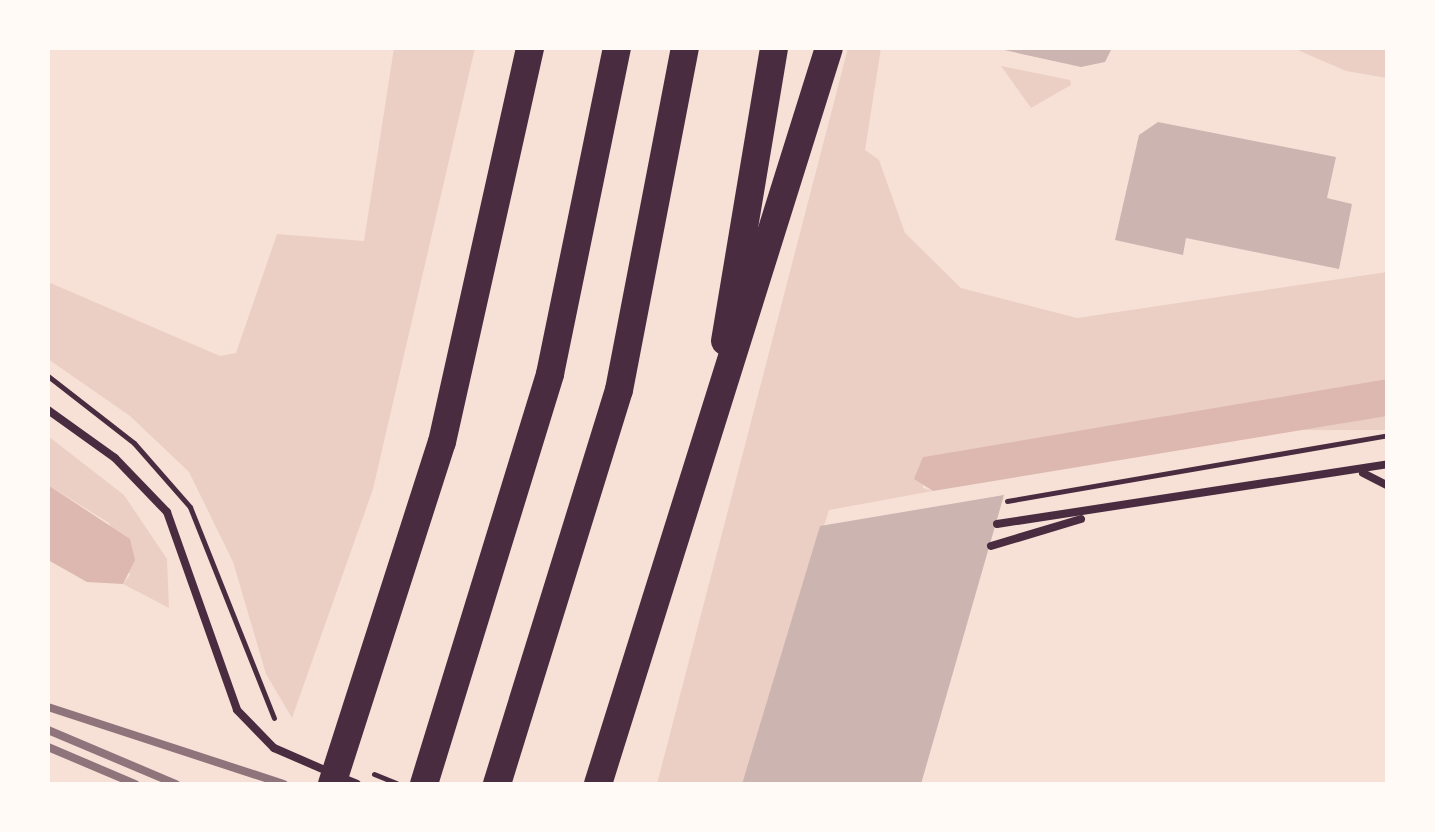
<!DOCTYPE html>
<html>
<head>
<meta charset="utf-8">
<style>
	body { margin:0 }
	#map { position:relative; width:1435px; height:832px; overflow:hidden; background:#f7e1d7; font-family:Literata,serif }
	div>[style] { position:absolute }
	.green>* { inset:0; background:#ebcfc5; transform-origin:0 0 }
	.water>* { inset:0; background:#dcb8b0 }
	.building>* { inset:0; background:#ccb4b1 }
	.path>* { height:5px; margin:-2.5px; padding:0 2.5px; transform-origin:2.5px; border-radius:2.5px; background:#4a2c40 }
	.service>* { height:8px; margin:-4px; padding:0 4px; transform-origin:4px; border-radius:4px; background:#4a2c40 }
	.motorway>* { height:28px; margin:-14px; padding:0 14px; transform-origin:14px; border-radius:14px; background:#4a2c40 }
	.rail>* { height:8px; margin:-4px; padding:0 4px; transform-origin:4px; border-radius:4px; background:#8f747c }
	span { translate:-50% -50%; white-space:nowrap; text-align:center; line-height:1.15; -webkit-text-stroke:8px #fffaf5; paint-order:stroke }
	.frame { position:absolute; inset:0; border:50px solid #fffaf5; pointer-events:none }
</style>
</head>
<body>
<div id="map">
	<div class="green">
		<div style="clip-path:polygon(394px 48px,475px 48px,373px 489px,292px 718px,266px 674px,233px 562px,189px 472px,130px 416px,48px 359px,48px 282px,220px 356px,236px 353px,277px 234px,364px 241px)"></div>
		<div style="clip-path:polygon(848px 48px,881px 48px,865px 150px,879px 160px,905px 233px,961px 288px,1077px 318px,1387px 272px,1387px 379px,923px 457px,923px 488px,933px 491px,829px 510px,742px 784px,657px 784px)"></div>
		<div style="clip-path:polygon(1293px 48px,1387px 48px,1387px 78px,1346px 71px)"></div>
		<div style="clip-path:polygon(1001px 66px,1070px 80px,1071px 85px,1031px 108px)"></div>
		<div style="left:1387px;top:416px;width:14px;height:376px;rotate:90deg"></div>
		<div style="clip-path:polygon(48px 436px,124px 495px,167px 559px,169px 608px,123px 584px,130px 575px,109px 523px,48px 485px)"></div>
	</div>
	<div class="water">
		<div style="clip-path:polygon(1387px 379px,1387px 416px,933px 491px,914px 479px,923px 457px)"></div>
		<div style="clip-path:polygon(48px 485px,130px 539px,135px 560px,123px 584px,87px 582px,48px 560px)"></div>
	</div>
	<div class="building">
		<div style="clip-path:polygon(995px 48px,1112px 48px,1105px 62px,1081px 67px)"></div>
		<div style="clip-path:polygon(1158px 122px,1336px 157px,1327px 198px,1352px 204px,1339px 269px,1186px 238px,1183px 255px,1115px 240px,1139px 135px)"></div>
		<div style="clip-path:polygon(1004px 495px,921px 784px,742px 784px,820px 526px)"></div>
	</div>
	<div class="path">
		<div style="left:48px;top:376px;width:109px;rotate:37.9deg"></div>
		<div style="left:134px;top:443px;width:85px;rotate:48.8deg"></div>
		<div style="left:190px;top:507px;width:227px;rotate:68.3deg"></div>
		<div style="left:1007px;top:501px;width:387px;rotate:-9.8deg"></div>
		<div style="left:374px;top:774px;width:24px;rotate:22deg"></div>
	</div>
	<div class="service">
		<div style="left:48px;top:410px;width:82px;rotate:35.6deg"></div>
		<div style="left:115px;top:458px;width:75px;rotate:46.1deg"></div>
		<div style="left:167px;top:512px;width:210px;rotate:70.5deg"></div>
		<div style="left:237px;top:710px;width:53px;rotate:45.8deg"></div>
		<div style="left:274px;top:748px;width:58px;rotate:23.5deg"></div>
		<div style="left:1363px;top:473px;width:28px;rotate:27deg"></div>
		<div style="left:997px;top:524px;width:396px;rotate:-8.7deg"></div>
		<div style="left:991px;top:546px;width:94px;rotate:-16.7deg"></div>
		<div style="left:340px;top:777px;width:18px;rotate:22deg"></div>
	</div>
	<div class="motorway">
		<div style="left:725px;top:341px;width:297px;rotate:-80.5deg"></div>
		<div style="left:332px;top:784px;width:359px;rotate:-72.2deg"></div>
		<div style="left:442px;top:442px;width:404px;rotate:-77.4deg"></div>
		<div style="left:424px;top:784px;width:429px;rotate:-72.9deg"></div>
		<div style="left:550px;top:374px;width:333px;rotate:-78.4deg"></div>
		<div style="left:497px;top:784px;width:412px;rotate:-72.8deg"></div>
		<div style="left:619px;top:390px;width:348px;rotate:-79.1deg"></div>
		<div style="left:598px;top:784px;width:771px;rotate:-72.58deg"></div>
	</div>
	<div class="rail">
		<div style="left:48px;top:707px;width:248px;rotate:18.1deg"></div>
		<div style="left:48px;top:730px;width:139px;rotate:22.9deg"></div>
		<div style="left:48px;top:747px;width:95px;rotate:23deg"></div>
	</div>
	<div class="frame"></div>
</div>
</body>
</html>
